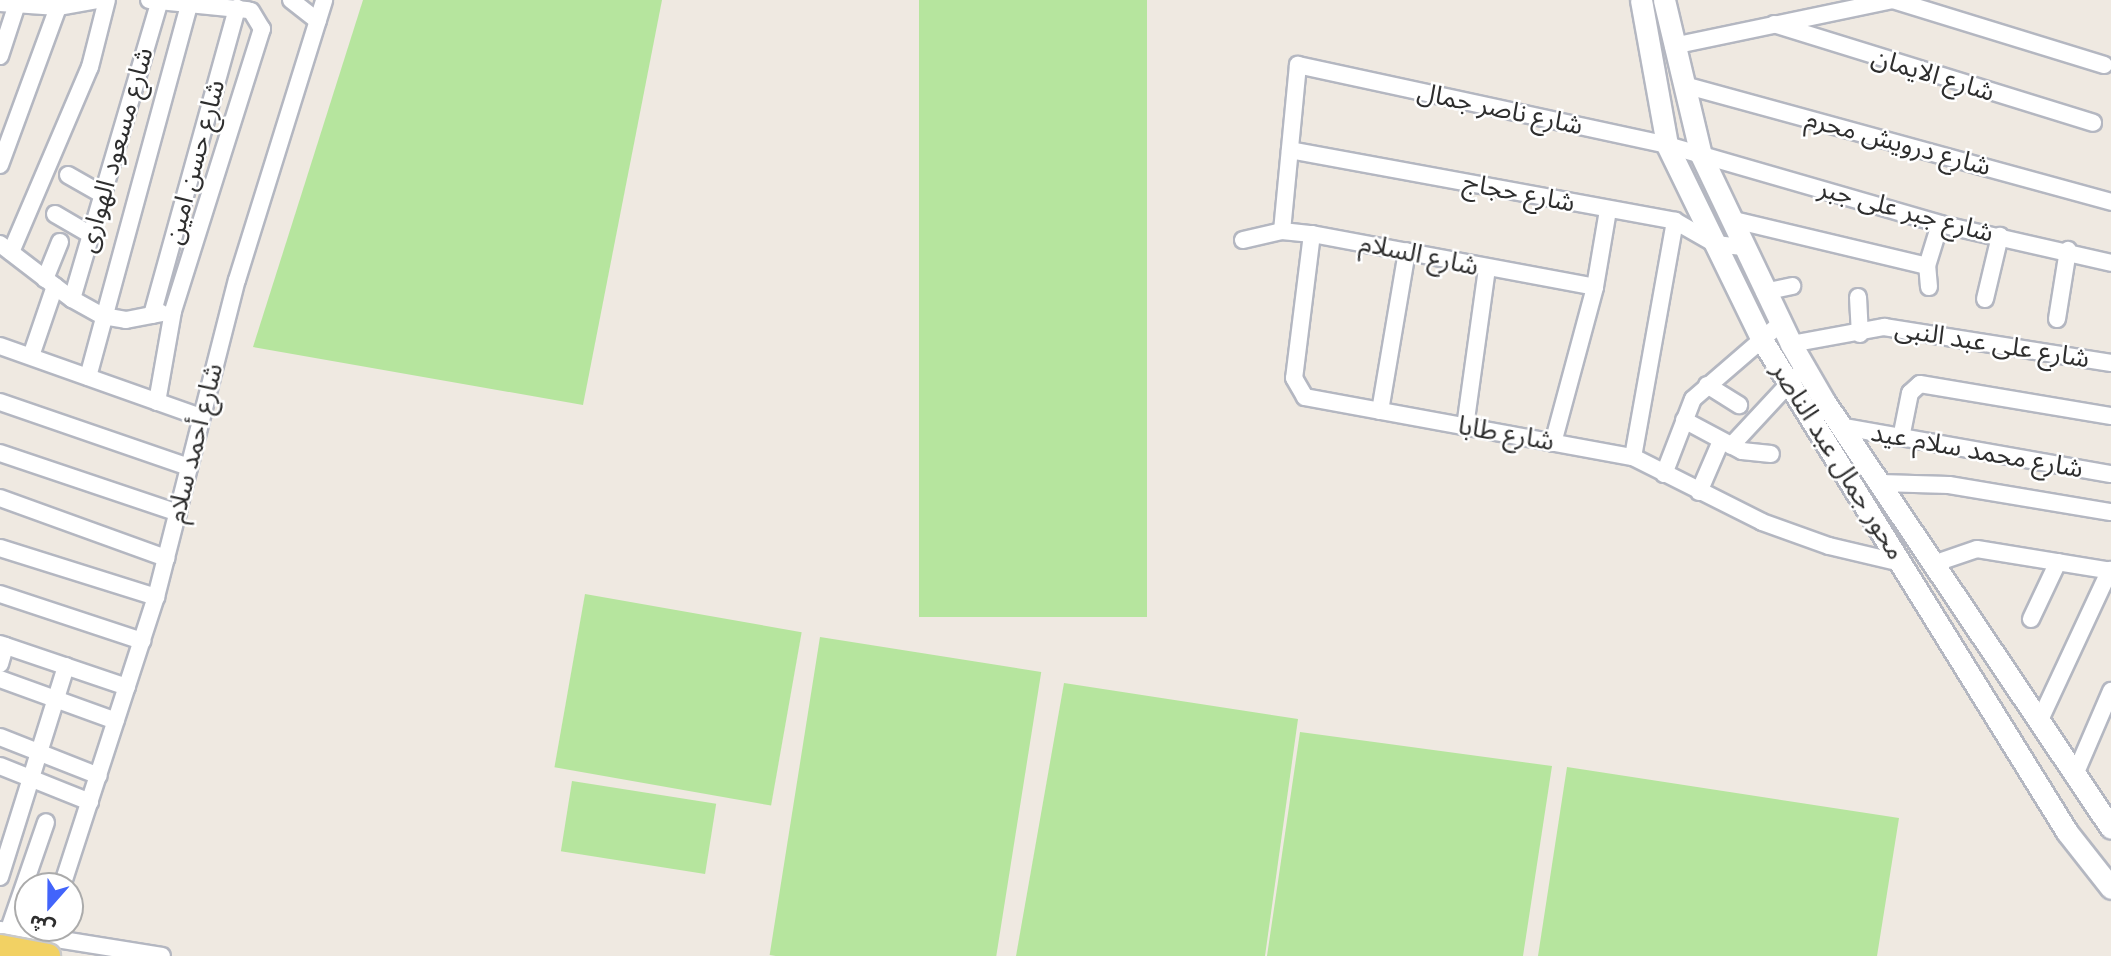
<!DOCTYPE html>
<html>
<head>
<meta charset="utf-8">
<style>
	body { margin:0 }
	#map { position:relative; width:2111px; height:956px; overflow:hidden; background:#efe9e1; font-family:"Space Grotesk","Noto Sans Arabic",sans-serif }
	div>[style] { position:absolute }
	.green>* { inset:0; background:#b6e59e; transform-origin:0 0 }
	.roads { filter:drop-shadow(2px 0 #b4b7c1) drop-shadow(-2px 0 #b4b7c1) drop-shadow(0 2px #b4b7c1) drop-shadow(0 -2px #b4b7c1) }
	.street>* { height:16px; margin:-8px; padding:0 8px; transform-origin:8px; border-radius:8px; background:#fff }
	.secondary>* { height:21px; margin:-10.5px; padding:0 10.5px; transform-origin:10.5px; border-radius:10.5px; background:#fff }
	.bridges { filter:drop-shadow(2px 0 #c9c9c9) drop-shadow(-2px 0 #c9c9c9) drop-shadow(0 2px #c9c9c9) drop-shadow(0 -2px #c9c9c9) }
	.primary-bridge>* { height:24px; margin:-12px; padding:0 12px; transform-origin:12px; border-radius:12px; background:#f2d163 }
	span { translate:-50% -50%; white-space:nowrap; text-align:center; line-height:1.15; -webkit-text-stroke:5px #fff; paint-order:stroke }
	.street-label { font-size:26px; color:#2e2e2e }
	.north { position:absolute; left:14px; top:872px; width:70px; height:70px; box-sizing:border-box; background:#fff; border:2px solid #ababab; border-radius:50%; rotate:201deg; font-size:19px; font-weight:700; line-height:28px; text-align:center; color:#2e2e2e }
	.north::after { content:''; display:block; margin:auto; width:24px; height:32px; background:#4264fb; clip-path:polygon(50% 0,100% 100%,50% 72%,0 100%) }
</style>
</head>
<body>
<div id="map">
	<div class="green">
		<div style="clip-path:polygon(363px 0,662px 0,583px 405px,253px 347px)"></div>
		<div style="left:919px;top:0;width:228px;height:617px"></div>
		<div style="left:585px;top:594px;width:220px;height:176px;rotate:10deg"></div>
		<div style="left:820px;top:637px;width:224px;height:322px;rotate:9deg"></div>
		<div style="clip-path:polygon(1064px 683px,1298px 719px,1265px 956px,1016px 956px)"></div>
		<div style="clip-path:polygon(1300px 732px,1552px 766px,1523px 956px,1267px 956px)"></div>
		<div style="clip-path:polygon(1567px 767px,1899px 818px,1877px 956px,1538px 956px)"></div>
		<div style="left:572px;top:781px;width:146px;height:71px;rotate:9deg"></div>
	</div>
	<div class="roads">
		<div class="street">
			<div style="left:149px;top:0;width:100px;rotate:5.8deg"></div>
			<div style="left:291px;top:0;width:34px;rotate:38deg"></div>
			<div style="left:1893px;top:0;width:221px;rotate:17.1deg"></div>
			<div style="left:0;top:3px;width:58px;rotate:3.9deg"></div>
			<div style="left:58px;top:7px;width:41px;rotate:-9.9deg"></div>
			<div style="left:1774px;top:24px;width:334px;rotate:17.2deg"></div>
			<div style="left:1673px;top:46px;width:226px;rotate:-11.8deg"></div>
			<div style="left:0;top:56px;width:55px;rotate:-71.9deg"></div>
			<div style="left:1684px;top:85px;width:443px;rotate:15.3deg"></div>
			<div style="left:1290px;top:150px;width:391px;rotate:10.4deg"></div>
			<div style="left:1675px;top:221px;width:46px;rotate:29.9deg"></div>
			<div style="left:1715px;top:244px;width:28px;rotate:6deg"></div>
			<div style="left:0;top:165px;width:168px;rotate:-69.8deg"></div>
			<div style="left:68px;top:175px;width:40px;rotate:29.7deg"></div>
			<div style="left:55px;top:214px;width:42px;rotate:30.3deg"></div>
			<div style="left:1734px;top:220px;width:198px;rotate:13.4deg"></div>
			<div style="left:1282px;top:231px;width:167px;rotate:-84.5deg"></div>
			<div style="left:1298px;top:65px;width:378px;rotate:12.2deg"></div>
			<div style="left:1667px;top:145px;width:284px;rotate:16.1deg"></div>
			<div style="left:1940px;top:224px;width:175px;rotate:12.8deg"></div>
			<div style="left:1312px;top:234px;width:145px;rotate:97.1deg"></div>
			<div style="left:1294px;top:378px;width:22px;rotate:60deg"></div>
			<div style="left:1305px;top:397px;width:333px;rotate:10.4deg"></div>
			<div style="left:1633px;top:457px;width:144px;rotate:26.7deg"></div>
			<div style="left:1762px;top:522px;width:71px;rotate:19.7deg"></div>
			<div style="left:1829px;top:546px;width:74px;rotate:13.3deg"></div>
			<div style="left:1243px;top:240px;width:40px;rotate:-13deg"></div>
			<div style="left:1282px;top:231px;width:30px;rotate:6deg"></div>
			<div style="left:1312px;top:234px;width:288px;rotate:10.6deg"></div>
			<div style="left:0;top:244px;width:91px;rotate:37.4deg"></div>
			<div style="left:72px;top:299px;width:35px;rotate:29deg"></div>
			<div style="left:103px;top:316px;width:23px;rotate:10deg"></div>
			<div style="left:126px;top:320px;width:36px;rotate:-11deg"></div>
			<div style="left:11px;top:252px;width:201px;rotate:-66.9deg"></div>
			<div style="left:90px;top:67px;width:69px;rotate:-75.8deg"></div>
			<div style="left:45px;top:279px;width:40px;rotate:-68deg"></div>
			<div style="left:1929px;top:287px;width:21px;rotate:-95deg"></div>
			<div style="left:1927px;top:266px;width:44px;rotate:-72.8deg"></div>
			<div style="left:1764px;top:292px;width:29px;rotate:-12deg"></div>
			<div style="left:1858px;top:297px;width:37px;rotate:87deg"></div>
			<div style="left:72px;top:299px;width:312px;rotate:-73.6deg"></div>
			<div style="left:1985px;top:299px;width:65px;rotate:-76.6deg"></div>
			<div style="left:152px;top:315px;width:319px;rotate:-74.5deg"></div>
			<div style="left:2057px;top:319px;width:70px;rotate:-80.9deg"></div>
			<div style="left:1791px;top:344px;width:95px;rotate:-10.4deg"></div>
			<div style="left:1884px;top:327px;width:230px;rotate:9deg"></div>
			<div style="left:0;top:346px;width:213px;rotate:19.5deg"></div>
			<div style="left:31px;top:356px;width:74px;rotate:-71.1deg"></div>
			<div style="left:88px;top:377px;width:390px;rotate:-74.8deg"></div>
			<div style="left:1707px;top:385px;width:38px;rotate:32deg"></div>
			<div style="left:0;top:402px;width:200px;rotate:19deg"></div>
			<div style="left:157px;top:402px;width:92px;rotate:-80deg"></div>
			<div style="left:173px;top:311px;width:296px;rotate:-72.5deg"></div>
			<div style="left:262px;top:29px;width:21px;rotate:-121deg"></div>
			<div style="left:1380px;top:411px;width:162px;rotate:-80.4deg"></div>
			<div style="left:1684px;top:420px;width:66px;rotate:28.1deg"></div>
			<div style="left:1742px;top:451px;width:29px;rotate:6deg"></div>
			<div style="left:1465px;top:427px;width:160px;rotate:-82.1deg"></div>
			<div style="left:1844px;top:427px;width:271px;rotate:10deg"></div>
			<div style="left:1901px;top:438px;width:46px;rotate:-78.7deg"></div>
			<div style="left:1910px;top:393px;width:13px;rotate:-42deg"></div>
			<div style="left:1920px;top:384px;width:194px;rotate:9.5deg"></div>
			<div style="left:1553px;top:443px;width:162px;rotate:-74.9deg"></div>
			<div style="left:1595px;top:287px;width:78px;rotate:-80.4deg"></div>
			<div style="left:1731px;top:446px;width:96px;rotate:-47.1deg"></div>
			<div style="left:0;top:453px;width:188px;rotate:18.6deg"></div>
			<div style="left:1633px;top:457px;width:240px;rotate:-79.9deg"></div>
			<div style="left:1664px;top:474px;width:80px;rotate:-68.9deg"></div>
			<div style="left:1693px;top:399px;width:115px;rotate:-40.8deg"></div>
			<div style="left:1880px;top:483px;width:69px;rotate:1.7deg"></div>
			<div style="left:1949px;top:485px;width:164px;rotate:9.5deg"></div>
			<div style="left:1699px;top:492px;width:56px;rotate:-66.7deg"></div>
			<div style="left:0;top:498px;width:177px;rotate:19.9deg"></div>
			<div style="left:0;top:548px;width:164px;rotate:17.4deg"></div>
			<div style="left:1933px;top:564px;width:46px;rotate:-18.8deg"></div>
			<div style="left:1977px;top:549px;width:136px;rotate:9.3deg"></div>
			<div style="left:0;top:594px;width:150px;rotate:18.3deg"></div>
			<div style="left:2031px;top:619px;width:63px;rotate:-64.7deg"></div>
			<div style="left:0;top:644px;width:134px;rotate:18.7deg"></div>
			<div style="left:0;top:664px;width:19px;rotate:-74deg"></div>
			<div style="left:0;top:679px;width:123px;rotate:19.9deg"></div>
			<div style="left:2039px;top:722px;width:168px;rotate:-65deg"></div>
			<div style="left:0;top:737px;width:106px;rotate:21.5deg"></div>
			<div style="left:0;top:766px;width:97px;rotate:21.8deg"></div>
			<div style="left:2074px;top:777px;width:94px;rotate:-66.7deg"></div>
			<div style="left:0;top:877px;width:221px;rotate:-72.6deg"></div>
			<div style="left:62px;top:886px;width:304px;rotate:-72deg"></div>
			<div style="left:156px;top:597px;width:327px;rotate:-75.7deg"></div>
			<div style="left:237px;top:280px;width:293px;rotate:-72.7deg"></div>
			<div style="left:0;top:930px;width:164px;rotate:9.1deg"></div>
			<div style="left:8px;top:932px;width:116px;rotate:-70.9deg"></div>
		</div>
		<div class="secondary">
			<div style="left:1641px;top:0;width:147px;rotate:79.8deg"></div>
			<div style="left:1667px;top:145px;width:217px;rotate:64deg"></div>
			<div style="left:1762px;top:340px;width:579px;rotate:58.2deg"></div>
			<div style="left:2067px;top:832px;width:71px;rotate:51.8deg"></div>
			<div style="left:1664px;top:0;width:159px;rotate:76.6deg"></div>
			<div style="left:1701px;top:155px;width:209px;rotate:64.5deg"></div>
			<div style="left:1791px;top:344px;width:66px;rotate:59.9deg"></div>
			<div style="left:1824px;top:401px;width:514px;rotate:56.09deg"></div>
		</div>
	</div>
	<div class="bridges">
		<div class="primary-bridge">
			<div style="left:0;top:947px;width:49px;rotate:10.6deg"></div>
		</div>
	</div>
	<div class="street-label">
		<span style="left:1933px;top:75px;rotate:17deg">شارع الايمان</span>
		<span style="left:1500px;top:109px;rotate:12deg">شارع ناصر جمال</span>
		<span style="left:1898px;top:143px;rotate:15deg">شارع درويش محرم</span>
		<span style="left:116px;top:150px;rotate:-74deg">شارع مسعود الهوارى</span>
		<span style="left:195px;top:162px;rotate:-75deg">شارع حسن امين</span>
		<span style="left:1519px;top:193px;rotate:11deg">شارع حجاج</span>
		<span style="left:1906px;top:211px;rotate:15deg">شارع جبر على جبر</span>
		<span style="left:1419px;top:255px;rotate:12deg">شارع السلام</span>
		<span style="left:1992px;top:344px;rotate:9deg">شارع على عبد النبى</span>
		<span style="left:1506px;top:434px;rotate:10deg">شارع طابا</span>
		<span style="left:195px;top:443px;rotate:-76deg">شارع أحمد سلام</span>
		<span style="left:1977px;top:451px;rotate:10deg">شارع محمد سلام عيد</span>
		<span style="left:1838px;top:461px;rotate:58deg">محور جمال عبد الناصر</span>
	</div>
	<div class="north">ش</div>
</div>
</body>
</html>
